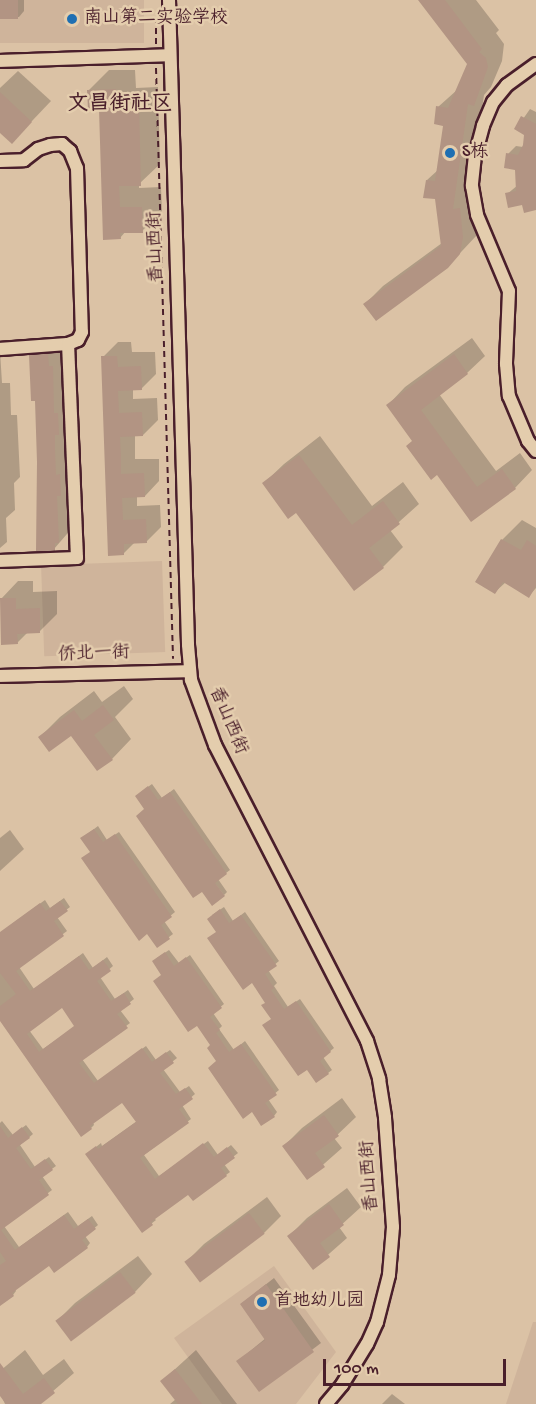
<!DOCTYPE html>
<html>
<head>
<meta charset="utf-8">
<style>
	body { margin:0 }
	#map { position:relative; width:536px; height:1404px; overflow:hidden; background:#dbc2a5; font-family:"Gochi Hand","LXGW WenKai TC",sans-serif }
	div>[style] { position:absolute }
	.built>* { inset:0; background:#cfb49b; transform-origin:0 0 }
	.shadow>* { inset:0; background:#0003 }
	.building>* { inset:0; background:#b29483; transform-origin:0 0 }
	.path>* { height:2px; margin-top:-1px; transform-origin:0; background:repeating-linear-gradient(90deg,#4a1f2b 0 6px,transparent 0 10.5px) }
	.roads { filter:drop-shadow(2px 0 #4a1f2b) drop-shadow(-2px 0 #4a1f2b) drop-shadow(0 2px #4a1f2b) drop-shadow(0 -2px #4a1f2b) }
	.minor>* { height:12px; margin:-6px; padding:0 6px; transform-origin:6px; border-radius:6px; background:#e4cdad }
	.dots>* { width:16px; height:16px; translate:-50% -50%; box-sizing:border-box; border:3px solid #e4cdad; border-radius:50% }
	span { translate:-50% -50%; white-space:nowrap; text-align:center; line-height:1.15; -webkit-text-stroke:5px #e4cdad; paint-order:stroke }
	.poi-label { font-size:18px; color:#4a1f2b }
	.left { translate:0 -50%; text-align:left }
	.street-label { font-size:18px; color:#4a1f2b }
	.quarter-label { font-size:21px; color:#4a1f2b; font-weight:700 }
	.scale { position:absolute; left:323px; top:1359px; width:183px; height:27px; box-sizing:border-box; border:3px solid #4a1f2b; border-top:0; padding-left:8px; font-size:18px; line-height:21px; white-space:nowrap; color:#4a1f2b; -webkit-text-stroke:4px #e4cdad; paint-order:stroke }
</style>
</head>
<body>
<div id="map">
	<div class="built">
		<div style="left:0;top:0;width:144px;height:43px"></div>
		<div style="left:162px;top:561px;width:91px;height:121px;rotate:88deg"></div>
		<div style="clip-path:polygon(274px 1266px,336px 1352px,296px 1404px,222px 1404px,174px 1338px)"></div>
		<div style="clip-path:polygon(533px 1322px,536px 1322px,536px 1404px,506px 1404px)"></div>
	</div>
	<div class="shadow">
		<div style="clip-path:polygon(0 0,24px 0,24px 11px,19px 17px,0 18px)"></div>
		<div style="clip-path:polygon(420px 0,476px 0,499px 30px,496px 33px,504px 44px,502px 61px,491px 87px,484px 95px,470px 192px,480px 218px,477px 235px,447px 267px,365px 304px,383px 286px,442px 243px,436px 198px,427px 180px,438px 170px,444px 124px,438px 107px,457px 90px,468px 64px)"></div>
		<div style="clip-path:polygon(109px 70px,135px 70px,136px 88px,158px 87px,160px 164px,139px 184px,139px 188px,161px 187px,162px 211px,142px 231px,126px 231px,120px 238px,101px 107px,89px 90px)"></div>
		<div style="clip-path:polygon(18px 71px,51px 101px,12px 142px,0 131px,0 88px)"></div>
		<div style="clip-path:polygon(530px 109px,536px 112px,536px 209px,507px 194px,518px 185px,517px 169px,508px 154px,516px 146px,523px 147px,526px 134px,516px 129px)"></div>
		<div style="clip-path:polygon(472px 338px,485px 356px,467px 373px,439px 394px,496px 471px,520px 453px,532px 470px,515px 488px,472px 520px,388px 405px,405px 387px)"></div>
		<div style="clip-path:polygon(62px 340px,73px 527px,54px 549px,39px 462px,37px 400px,31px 356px,46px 341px)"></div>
		<div style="clip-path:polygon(118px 342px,131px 342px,132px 352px,155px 352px,156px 374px,141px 389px,133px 389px,133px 399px,157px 398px,158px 420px,143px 435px,135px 435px,135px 459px,159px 459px,159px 481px,145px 496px,137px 496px,137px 506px,160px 505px,161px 527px,146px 542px,135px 542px,123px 554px,103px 357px)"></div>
		<div style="clip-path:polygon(0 351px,2px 383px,10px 383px,11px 415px,17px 415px,20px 477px,14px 483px,15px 510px,6px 518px,7px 542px,0 548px)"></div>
		<div style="clip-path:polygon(320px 436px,372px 506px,403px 482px,419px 504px,390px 530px,403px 547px,383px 567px,296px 511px,264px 483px,284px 464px)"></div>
		<div style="clip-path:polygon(522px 520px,536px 528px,536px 588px,529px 596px,506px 582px,495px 592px,477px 582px,502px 540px)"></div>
		<div style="clip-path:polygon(18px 581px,33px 581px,33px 592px,57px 591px,57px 614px,40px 631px,28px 632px,17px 643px,1px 599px)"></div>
		<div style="clip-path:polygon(124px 686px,133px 699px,115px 717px,131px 739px,112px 759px,71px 734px,40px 737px,60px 717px,94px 691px,102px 702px)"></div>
		<div style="clip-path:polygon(152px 784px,162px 798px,174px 789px,230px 870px,218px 879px,227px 892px,224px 895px,141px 792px)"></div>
		<div style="clip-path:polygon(98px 826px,107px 840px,119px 832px,175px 912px,164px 921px,173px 934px,157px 946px,91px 851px,86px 835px)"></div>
		<div style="clip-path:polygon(10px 830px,24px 849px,0 871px,0 838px)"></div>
		<div style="clip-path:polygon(evenodd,64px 898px,70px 907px,57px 917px,67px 931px,19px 967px,34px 989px,83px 953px,93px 968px,107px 957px,113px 966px,100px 977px,115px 999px,128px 990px,134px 999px,120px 1010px,130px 1023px,82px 1059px,98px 1081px,146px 1046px,156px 1060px,170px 1050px,177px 1058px,163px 1069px,180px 1092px,189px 1086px,195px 1094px,182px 1105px,191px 1119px,144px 1155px,159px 1176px,208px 1141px,218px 1155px,231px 1145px,238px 1153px,224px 1164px,230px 1172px,226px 1175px,189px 1193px,154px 1218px,156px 1220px,142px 1231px,91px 1151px,101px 1143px,102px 1146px,137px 1121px,123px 1101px,93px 1122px,94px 1125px,91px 1128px,0 1020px,0 943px,12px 924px,45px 900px,50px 908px,64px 898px,62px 1006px,76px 1026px,43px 1049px,29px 1030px,62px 1006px)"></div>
		<div style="clip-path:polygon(224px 907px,233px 921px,245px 912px,279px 961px,268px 970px,277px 983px,274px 986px,288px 1007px,300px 999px,334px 1048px,323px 1057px,332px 1070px,328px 1073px,272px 1018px,267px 1002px,218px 932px,212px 915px)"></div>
		<div style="clip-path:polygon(169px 950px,179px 963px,190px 955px,224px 1004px,213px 1013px,222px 1026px,219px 1029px,234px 1050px,245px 1041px,279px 1090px,268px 1099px,277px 1112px,274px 1116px,252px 1110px,218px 1061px,212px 1045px,163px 974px,157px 958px)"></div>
		<div style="clip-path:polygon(342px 1098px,356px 1117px,334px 1138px,342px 1148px,308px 1178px,284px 1146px,302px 1128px)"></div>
		<div style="clip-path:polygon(2px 1121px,13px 1135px,26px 1125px,33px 1134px,20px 1145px,35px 1167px,49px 1157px,56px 1166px,42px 1176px,52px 1190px,4px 1226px,19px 1247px,68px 1212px,78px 1226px,92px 1216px,98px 1225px,85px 1236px,90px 1243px,87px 1247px,49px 1264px,15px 1289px,16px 1291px,13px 1295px,0 1298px,0 1123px)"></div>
		<div style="clip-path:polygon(347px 1188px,361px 1207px,339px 1227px,347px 1238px,313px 1268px,289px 1236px,307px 1218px)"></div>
		<div style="clip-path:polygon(267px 1197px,281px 1216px,264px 1233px,186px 1262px,204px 1244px)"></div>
		<div style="clip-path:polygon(138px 1256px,152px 1274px,135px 1292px,57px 1321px,75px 1303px)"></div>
		<div style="clip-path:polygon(274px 1278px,321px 1343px,259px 1390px,238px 1361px,266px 1338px,241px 1304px)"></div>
		<div style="clip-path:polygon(25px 1350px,43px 1375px,64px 1359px,74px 1373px,38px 1404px,5px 1404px,0 1393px,0 1371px)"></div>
		<div style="clip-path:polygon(196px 1350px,237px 1404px,170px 1404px,176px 1399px,162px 1381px)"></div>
		<div style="clip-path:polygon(392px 1394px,405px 1404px,382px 1404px)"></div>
	</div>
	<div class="building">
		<div style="left:0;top:0;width:18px;height:19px"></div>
		<div style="clip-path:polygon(418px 0,445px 0,482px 49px,479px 52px,486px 58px,488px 67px,474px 106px,468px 104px,453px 209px,460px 208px,463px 237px,460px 254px,448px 268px,376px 321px,363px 304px,441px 246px,435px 199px,423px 198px,426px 180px,435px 181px,443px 126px,434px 124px,436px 106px,448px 108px,467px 64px)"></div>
		<div style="clip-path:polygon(116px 89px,116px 107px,139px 106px,141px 186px,119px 186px,120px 207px,142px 207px,143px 233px,120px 233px,121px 239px,103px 240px,99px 109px,88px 109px,87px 90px)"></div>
		<div style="clip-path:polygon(0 92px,32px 122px,12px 144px,0 133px)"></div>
		<div style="clip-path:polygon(521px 116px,536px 124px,536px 210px,524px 213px,522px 205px,508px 208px,505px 193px,516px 191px,515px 170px,504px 168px,506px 153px,518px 155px,523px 145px,524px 135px,514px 129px)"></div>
		<div style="clip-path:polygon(48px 354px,49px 366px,53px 366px,54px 413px,58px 413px,59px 435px,55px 435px,55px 448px,56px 475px,60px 474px,61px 496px,57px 496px,59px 543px,55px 543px,55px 551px,36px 551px,37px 462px,35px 401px,31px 401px,29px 355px)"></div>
		<div style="clip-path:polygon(454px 354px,468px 374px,421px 410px,477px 487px,502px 469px,516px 489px,471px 522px,437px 475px,431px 480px,406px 446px,412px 441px,386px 405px)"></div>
		<div style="clip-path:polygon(101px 356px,117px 356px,118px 367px,141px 366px,142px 390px,118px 391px,119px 413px,142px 412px,143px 436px,120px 437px,121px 457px,121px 474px,144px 473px,145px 497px,122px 498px,123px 520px,146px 519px,147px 543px,124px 544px,124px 555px,108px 556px)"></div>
		<div style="clip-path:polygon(299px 455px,352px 525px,383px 501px,400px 524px,369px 548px,384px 568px,354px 591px,296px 513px,288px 519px,262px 483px)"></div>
		<div style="clip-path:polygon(501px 539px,521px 550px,527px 540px,536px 546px,536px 586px,529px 598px,503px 582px,495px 594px,475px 582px)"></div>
		<div style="clip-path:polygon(0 598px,16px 598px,16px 609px,40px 608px,40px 633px,17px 634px,18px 644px,1px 645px)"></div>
		<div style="clip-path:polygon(103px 705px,114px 720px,94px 735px,113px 760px,97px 771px,71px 736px,49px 752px,38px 737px,74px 710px,82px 721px)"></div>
		<div style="clip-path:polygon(148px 786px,158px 800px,170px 792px,227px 874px,215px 883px,225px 896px,212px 906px,202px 892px,193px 898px,136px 816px,144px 809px,135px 796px)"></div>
		<div style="clip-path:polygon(94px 829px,103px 842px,115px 834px,172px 917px,161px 925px,170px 939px,157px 948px,147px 934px,139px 941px,81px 858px,90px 852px,80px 838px)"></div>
		<div style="clip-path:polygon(evenodd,60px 901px,68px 911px,54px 921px,64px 936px,16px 971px,30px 991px,79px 956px,89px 970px,103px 960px,111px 971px,97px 981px,111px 1001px,124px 993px,131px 1004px,117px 1014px,128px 1028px,79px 1063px,94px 1083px,142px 1048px,152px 1062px,166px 1052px,174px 1063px,160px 1073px,176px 1094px,185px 1088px,193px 1099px,179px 1109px,189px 1123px,140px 1158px,155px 1179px,203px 1143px,214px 1157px,227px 1147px,235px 1158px,221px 1168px,227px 1176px,193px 1201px,188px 1195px,151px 1222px,153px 1225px,142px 1233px,85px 1154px,96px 1146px,98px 1149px,136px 1122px,122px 1103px,90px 1126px,92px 1129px,81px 1137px,0 1021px,0 1006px,16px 994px,0 973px,0 932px,40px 903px,46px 911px,60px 901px,62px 1008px,74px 1026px,39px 1052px,27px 1034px,62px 1008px)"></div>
		<div style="clip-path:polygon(220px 909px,229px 923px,241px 915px,277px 966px,265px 974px,274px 988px,271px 990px,284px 1009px,296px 1001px,331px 1052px,320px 1061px,329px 1074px,316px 1083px,307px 1070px,298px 1076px,262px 1025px,271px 1019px,261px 1005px,265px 1003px,252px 983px,243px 990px,207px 938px,216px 932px,207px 919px)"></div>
		<div style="clip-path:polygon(165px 952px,174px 966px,186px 957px,222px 1008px,210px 1017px,220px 1030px,216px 1033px,229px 1052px,241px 1044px,277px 1095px,265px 1103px,275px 1117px,261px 1126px,252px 1112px,243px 1119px,208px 1068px,216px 1061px,207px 1048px,210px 1045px,197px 1026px,188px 1032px,153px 981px,161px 975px,152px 961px)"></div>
		<div style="clip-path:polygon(324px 1115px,339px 1136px,315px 1153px,325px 1167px,307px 1180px,282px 1146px)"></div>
		<div style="clip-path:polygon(0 1126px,8px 1138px,22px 1127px,30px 1138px,16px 1148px,31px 1169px,45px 1159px,53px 1170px,39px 1180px,49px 1195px,1px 1230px,15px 1250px,64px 1215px,74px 1229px,88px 1219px,96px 1229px,82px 1240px,88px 1248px,54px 1273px,49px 1266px,12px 1293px,14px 1296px,0 1306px,0 1265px,6px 1261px,0 1252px)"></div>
		<div style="clip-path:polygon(329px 1204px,344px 1225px,320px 1243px,330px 1257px,313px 1270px,287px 1236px)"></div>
		<div style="left:249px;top:1213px;width:26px;height:81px;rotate:53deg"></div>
		<div style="left:120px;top:1272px;width:26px;height:81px;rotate:53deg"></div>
		<div style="clip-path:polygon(266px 1284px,314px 1352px,259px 1392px,236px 1361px,265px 1340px,240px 1304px)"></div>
		<div style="clip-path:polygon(0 1363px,23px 1394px,44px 1378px,55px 1393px,41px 1404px,6px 1404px,0 1396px)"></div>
		<div style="clip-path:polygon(175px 1369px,202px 1404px,178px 1404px,160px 1381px)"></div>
	</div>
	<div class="path">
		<div style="left:156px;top:44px;width:24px;rotate:-90deg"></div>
		<div style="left:156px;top:68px;width:591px;rotate:88.35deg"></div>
	</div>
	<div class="roads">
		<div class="minor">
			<div style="left:169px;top:0;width:645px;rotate:88.31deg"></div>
			<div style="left:188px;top:645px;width:35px;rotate:85deg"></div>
			<div style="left:191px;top:680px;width:69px;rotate:69.7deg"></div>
			<div style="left:215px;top:745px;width:333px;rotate:62.8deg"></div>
			<div style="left:367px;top:1041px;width:40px;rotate:72deg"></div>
			<div style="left:379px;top:1079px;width:39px;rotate:81deg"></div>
			<div style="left:385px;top:1118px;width:109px;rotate:85.8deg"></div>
			<div style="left:393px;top:1227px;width:48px;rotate:94.8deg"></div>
			<div style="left:389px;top:1275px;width:49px;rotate:104.3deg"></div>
			<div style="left:377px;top:1322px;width:24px;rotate:114deg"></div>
			<div style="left:367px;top:1344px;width:48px;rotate:121.4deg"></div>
			<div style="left:342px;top:1385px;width:25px;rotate:130deg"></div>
			<div style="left:0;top:61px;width:169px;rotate:-2deg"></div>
			<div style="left:536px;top:64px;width:36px;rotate:144deg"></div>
			<div style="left:507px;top:85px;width:22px;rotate:129deg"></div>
			<div style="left:493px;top:102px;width:26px;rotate:113deg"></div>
			<div style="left:483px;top:126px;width:30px;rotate:105deg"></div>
			<div style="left:475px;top:155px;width:31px;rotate:96deg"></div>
			<div style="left:472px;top:186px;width:29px;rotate:80deg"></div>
			<div style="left:477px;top:215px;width:82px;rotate:67.2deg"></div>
			<div style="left:509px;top:291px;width:73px;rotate:92.4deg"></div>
			<div style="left:506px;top:364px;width:32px;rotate:85deg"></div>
			<div style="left:509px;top:396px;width:49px;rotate:67.1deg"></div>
			<div style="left:528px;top:441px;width:13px;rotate:51deg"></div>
			<div style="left:0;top:161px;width:24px;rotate:-2deg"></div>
			<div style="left:24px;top:160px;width:18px;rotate:-38deg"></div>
			<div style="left:38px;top:149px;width:13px;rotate:-18deg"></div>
			<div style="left:50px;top:145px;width:12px;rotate:-5deg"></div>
			<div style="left:62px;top:144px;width:11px;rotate:41deg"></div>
			<div style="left:70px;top:151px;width:18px;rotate:68deg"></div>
			<div style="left:77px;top:168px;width:164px;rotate:88.3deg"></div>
			<div style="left:82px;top:332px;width:9px;rotate:117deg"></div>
			<div style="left:78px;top:340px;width:11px;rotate:158deg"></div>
			<div style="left:68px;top:344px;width:68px;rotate:175.8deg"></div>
			<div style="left:0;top:561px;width:77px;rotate:-2.2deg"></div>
			<div style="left:77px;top:558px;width:214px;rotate:-92.4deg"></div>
			<div style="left:0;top:676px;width:189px;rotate:-1.5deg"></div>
		</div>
	</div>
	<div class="dots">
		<div style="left:72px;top:19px;background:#1f6fb2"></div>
		<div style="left:450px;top:153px;background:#1f6fb2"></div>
		<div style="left:262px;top:1302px;background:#1f6fb2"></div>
	</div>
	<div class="poi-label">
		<span class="left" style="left:84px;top:19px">南山第二实验学校</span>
		<span class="left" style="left:462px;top:153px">S栋</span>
		<span class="left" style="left:274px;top:1302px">首地幼儿园</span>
	</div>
	<div class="street-label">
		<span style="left:157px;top:247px;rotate:-92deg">香山西街</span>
		<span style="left:94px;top:655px;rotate:-2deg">侨北一街</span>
		<span style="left:227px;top:721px;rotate:67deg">香山西街</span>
		<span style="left:371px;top:1176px;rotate:-94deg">香山西街</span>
	</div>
	<div class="quarter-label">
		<span style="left:120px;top:106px">文昌街社区</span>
	</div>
	<div class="scale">100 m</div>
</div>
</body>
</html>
